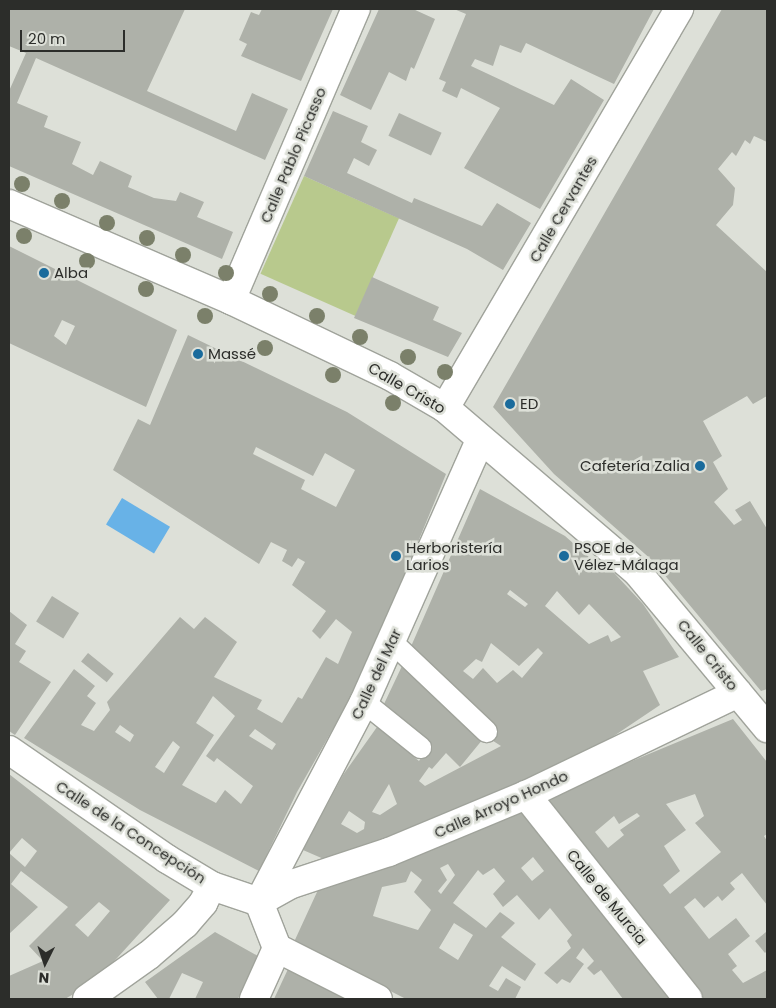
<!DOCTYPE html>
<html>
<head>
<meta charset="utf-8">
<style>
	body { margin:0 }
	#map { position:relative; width:776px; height:1008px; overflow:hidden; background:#dde0d8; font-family:Poppins,sans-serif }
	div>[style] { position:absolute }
	.green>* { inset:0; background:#b8c98d; transform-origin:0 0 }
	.water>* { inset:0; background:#68b2e7; transform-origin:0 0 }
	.building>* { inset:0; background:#aeb1a9; transform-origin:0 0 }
	.roads { filter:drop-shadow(1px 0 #a0a39b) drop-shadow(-1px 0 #a0a39b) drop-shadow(0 1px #a0a39b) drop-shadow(0 -1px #a0a39b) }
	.service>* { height:21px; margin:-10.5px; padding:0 10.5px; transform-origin:10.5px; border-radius:10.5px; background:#fff }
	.minor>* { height:28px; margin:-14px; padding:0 14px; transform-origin:14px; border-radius:14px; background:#fff }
	.trees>* { width:16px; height:16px; margin:-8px; border-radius:50%; background:#7b806a }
	.dots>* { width:14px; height:14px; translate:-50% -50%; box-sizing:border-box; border:2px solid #dde0d8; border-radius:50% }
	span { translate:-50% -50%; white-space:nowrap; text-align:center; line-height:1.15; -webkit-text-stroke:5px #dde0d8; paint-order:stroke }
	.street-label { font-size:15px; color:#2c2d2a }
	.poi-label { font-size:15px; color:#2c2d2a }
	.left { translate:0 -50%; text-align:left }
	.right { translate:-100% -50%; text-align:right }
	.frame { position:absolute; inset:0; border:10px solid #2c2d2a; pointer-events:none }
	.north { position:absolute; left:20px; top:938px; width:50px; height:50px; -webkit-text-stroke:4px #dde0d8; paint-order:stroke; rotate:184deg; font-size:14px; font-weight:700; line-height:20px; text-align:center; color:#2c2d2a }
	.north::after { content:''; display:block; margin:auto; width:18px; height:22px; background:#2c2d2a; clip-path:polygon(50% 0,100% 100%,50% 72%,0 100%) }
	.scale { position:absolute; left:20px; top:30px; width:105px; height:22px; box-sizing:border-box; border:2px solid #2c2d2a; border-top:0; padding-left:6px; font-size:15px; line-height:18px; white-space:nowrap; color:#2c2d2a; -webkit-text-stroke:4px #dde0d8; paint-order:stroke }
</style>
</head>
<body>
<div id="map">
	<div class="green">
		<div style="left:304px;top:176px;width:104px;height:107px;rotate:24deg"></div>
	</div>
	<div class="water">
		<div style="left:122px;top:498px;width:56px;height:31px;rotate:31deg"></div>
	</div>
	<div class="building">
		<div style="clip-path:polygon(9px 9px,185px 9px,147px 91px,236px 131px,252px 93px,288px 109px,265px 160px,36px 58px,17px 103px,48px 116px,44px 127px,81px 142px,72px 164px,93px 175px,100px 161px,132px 176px,128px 187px,154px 198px,176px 201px,180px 192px,204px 202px,197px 217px,233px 232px,222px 259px,9px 166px,9px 91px,26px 53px,9px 46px)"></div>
		<div style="clip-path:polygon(262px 9px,333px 9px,301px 81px,241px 56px,247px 44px,239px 40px,251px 12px,259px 15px)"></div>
		<div style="clip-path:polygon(379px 9px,413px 9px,435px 19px,414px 69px,411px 67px,406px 81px,389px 72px,371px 110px,340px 95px)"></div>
		<div style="clip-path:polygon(454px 9px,654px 9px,614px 84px,526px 43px,521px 53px,500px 45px,493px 66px,475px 59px,471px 66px,554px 105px,571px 79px,604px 100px,540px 209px,464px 168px,500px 108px,461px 88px,457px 98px,442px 91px,446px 82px,439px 79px,466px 14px)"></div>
		<div style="clip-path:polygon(722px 9px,767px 9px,767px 142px,754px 136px,750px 144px,745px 140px,736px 156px,732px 152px,718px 169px,735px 188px,733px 205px,716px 225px,767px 272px,767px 396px,753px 404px,747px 396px,703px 421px,722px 456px,713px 462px,728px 489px,714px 502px,734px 525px,742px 520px,735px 510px,750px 501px,767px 529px,767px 689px,761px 691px,653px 561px,554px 474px,493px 407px)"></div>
		<div style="clip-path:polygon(333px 111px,368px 126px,361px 142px,377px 150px,369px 166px,354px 158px,347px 173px,412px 203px,414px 198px,482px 226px,497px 203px,531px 223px,503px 270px,467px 249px,304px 176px)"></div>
		<div style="left:399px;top:113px;width:47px;height:25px;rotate:25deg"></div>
		<div style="clip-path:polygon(evenodd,9px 246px,177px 330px,146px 407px,9px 343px,9px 246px,62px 320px,75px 326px,66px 345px,54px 336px,62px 320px)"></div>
		<div style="clip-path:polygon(372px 277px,439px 307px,433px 320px,462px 333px,448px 357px,354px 318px)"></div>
		<div style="clip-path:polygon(evenodd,188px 335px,347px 412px,446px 474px,362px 678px,297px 792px,259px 871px,140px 810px,24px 738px,74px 669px,95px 686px,87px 696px,96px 703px,81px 725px,94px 731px,110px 710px,107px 702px,180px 617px,194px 629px,205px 617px,237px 642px,214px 677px,262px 700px,257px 709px,282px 723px,298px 697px,302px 699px,326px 657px,338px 664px,352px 632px,336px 619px,320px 639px,312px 631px,326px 611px,292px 585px,305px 562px,298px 558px,292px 567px,282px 561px,287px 550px,271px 542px,259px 564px,113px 470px,138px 419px,150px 425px,188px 335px,256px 447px,313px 476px,325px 453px,355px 470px,336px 507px,301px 489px,305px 480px,253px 454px,256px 447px,188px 335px,213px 696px,235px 716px,206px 756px,214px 762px,217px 758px,253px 786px,241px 804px,225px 790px,216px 803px,182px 785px,214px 735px,196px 723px,213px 696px,188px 335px,120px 725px,134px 735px,130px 742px,115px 732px,120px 725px,188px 335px,255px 729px,276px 744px,272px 750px,249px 736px,255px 729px,188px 335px,173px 741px,180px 747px,164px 773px,155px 767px,173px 741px)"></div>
		<div style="clip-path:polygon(evenodd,480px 489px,565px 536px,599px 566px,604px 562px,643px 604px,679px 657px,643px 671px,660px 705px,590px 752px,366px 852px,333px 863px,303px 850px,343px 775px,377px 727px,419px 761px,430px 744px,384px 704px,402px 666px,483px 739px,460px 767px,446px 753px,432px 769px,429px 767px,419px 781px,425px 786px,501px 746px,487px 737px,409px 651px,480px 489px,490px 543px,495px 546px,491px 556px,485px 554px,490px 543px,480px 489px,510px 590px,528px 604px,525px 607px,507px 594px,510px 590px,480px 489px,557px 591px,579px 615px,589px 604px,621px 637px,611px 642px,608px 635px,589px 644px,545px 606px,557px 591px,480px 489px,491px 643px,519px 666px,538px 648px,543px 653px,522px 678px,513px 670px,497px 683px,483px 668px,473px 679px,463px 671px,476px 659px,482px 662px,491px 643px,480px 489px,389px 784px,397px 804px,380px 815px,372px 812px,389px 784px,480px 489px,349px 811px,365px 822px,364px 829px,357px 833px,341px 824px,349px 811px)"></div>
		<div style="left:52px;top:596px;width:32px;height:30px;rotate:32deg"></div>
		<div style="clip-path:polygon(9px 611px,27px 625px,15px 644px,26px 651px,19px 662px,51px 682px,15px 735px,9px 731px)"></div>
		<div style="left:88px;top:653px;width:33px;height:11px;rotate:39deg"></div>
		<div style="clip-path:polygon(evenodd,733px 719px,767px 762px,767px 834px,764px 836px,767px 841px,767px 905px,742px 873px,730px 883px,735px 889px,722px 901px,718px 896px,704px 908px,695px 898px,684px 907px,709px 939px,736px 918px,750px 936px,728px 954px,737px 966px,732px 970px,743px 983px,767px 970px,767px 999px,698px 999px,543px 798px,733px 719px,695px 794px,704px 816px,695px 823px,721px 852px,670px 894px,663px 885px,680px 871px,664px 846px,686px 830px,666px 804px,695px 794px,733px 719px,637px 813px,640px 816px,620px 830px,624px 835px,608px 848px,595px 832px,614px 816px,619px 824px,637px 813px)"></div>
		<div style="clip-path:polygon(evenodd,9px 774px,170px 900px,97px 980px,65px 999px,9px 999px,9px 976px,43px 961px,29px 946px,68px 907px,21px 871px,11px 884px,38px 907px,9px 934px,9px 853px,25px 867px,37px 851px,22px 838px,9px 853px,9px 774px,99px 902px,110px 911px,88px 937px,75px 925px,99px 902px)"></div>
		<div style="clip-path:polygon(evenodd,522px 809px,678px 999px,623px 999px,601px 970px,594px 975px,587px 968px,594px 961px,583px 948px,576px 958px,584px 964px,570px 983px,562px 979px,557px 984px,544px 973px,571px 948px,567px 941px,572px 935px,550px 908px,539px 920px,517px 895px,503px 907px,493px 894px,505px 881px,494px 868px,483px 875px,478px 870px,453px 903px,486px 928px,500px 912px,515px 923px,501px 937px,536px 964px,525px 981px,502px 966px,489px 986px,498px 991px,506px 978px,521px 987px,515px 999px,406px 999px,294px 942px,323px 879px,522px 809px,533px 857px,544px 871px,532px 881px,521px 868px,533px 857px,522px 809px,448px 864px,455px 875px,441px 894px,438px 891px,447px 880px,440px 868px,448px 864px,522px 809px,411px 871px,422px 880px,414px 892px,431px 910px,418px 930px,373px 916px,382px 887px,406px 882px,411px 871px,522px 809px,454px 923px,473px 935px,458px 960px,439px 948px,454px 923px)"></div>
		<div style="clip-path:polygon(215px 932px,258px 956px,238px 999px,195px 999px,203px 982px,182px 973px,169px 999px,158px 999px,145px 982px)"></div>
		<div style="clip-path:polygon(766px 932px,767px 951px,765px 953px,755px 941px)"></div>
		<div style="clip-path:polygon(288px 969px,348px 999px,274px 999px)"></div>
	</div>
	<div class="roads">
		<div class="service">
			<div style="left:391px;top:641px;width:131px;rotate:43.5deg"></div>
			<div style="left:364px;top:702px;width:72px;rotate:38.8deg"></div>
		</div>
		<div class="minor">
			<div style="left:9px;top:204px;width:242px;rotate:23.4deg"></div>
			<div style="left:231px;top:300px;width:176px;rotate:25.5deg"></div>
			<div style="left:390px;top:376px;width:64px;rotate:30.2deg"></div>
			<div style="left:445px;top:408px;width:254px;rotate:40.5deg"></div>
			<div style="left:638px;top:573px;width:202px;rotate:50.2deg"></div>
			<div style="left:231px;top:300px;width:317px;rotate:-66.8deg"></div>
			<div style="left:445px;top:408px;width:463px;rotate:-59.6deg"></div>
			<div style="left:9px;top:750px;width:192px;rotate:34.6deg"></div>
			<div style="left:167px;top:859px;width:52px;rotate:31deg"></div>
			<div style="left:212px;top:886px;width:50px;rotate:18.8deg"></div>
			<div style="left:526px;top:795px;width:260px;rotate:51.5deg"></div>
			<div style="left:259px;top:902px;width:38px;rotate:-29deg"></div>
			<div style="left:292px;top:884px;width:102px;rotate:-18.3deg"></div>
			<div style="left:389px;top:852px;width:148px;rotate:-22.6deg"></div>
			<div style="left:526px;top:795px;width:235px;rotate:-25.7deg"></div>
			<div style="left:259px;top:902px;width:226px;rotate:-62.3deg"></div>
			<div style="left:364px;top:702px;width:287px;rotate:-66.1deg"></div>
			<div style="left:259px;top:902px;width:49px;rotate:68.6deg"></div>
			<div style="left:277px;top:948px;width:113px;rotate:26.8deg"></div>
			<div style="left:87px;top:999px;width:76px;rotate:-35.4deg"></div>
			<div style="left:149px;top:955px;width:48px;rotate:-40.7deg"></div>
			<div style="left:185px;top:924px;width:28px;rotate:-49deg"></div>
			<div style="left:203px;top:903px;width:19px;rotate:-62deg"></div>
			<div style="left:254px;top:999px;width:56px;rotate:-65.7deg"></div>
		</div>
	</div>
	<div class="trees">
		<div style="left:22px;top:184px"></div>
		<div style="left:62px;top:201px"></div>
		<div style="left:107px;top:223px"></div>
		<div style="left:24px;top:236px"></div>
		<div style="left:147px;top:238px"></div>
		<div style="left:183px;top:255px"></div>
		<div style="left:87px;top:261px"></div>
		<div style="left:226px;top:273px"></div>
		<div style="left:146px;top:289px"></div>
		<div style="left:270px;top:294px"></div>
		<div style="left:205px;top:316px"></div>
		<div style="left:317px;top:316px"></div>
		<div style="left:360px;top:337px"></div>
		<div style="left:265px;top:348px"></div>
		<div style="left:408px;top:357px"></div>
		<div style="left:445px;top:372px"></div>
		<div style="left:333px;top:375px"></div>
		<div style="left:393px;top:403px"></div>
	</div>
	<div class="dots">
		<div style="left:44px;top:273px;background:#1a6b9c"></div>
		<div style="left:198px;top:354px;background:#1a6b9c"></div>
		<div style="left:510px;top:404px;background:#1a6b9c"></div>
		<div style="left:700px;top:466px;background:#1a6b9c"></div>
		<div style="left:396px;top:556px;background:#1a6b9c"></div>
		<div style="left:564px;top:556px;background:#1a6b9c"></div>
	</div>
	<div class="street-label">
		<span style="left:293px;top:155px;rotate:-67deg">Calle Pablo Picasso</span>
		<span style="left:563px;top:209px;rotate:-60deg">Calle Cervantes</span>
		<span style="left:407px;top:388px;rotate:30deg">Calle Cristo</span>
		<span style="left:708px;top:655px;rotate:51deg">Calle Cristo</span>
		<span style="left:376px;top:674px;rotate:-65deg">Calle del Mar</span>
		<span style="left:501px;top:804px;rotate:-24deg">Calle Arroyo Hondo</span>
		<span style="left:131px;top:832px;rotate:33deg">Calle de la Concepción</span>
		<span style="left:607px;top:897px;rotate:51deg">Calle de Murcia</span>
	</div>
	<div class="poi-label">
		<span class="left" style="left:54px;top:273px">Alba</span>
		<span class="left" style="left:208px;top:354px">Massé</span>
		<span class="left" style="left:520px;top:404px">ED</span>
		<span class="right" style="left:690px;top:466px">Cafetería Zalia</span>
		<span class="left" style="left:406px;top:556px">Herboristería<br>Larios</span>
		<span class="left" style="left:574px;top:556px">PSOE de<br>Vélez-Málaga</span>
	</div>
	<div class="frame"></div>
	<div class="north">N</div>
	<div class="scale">20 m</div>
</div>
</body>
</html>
